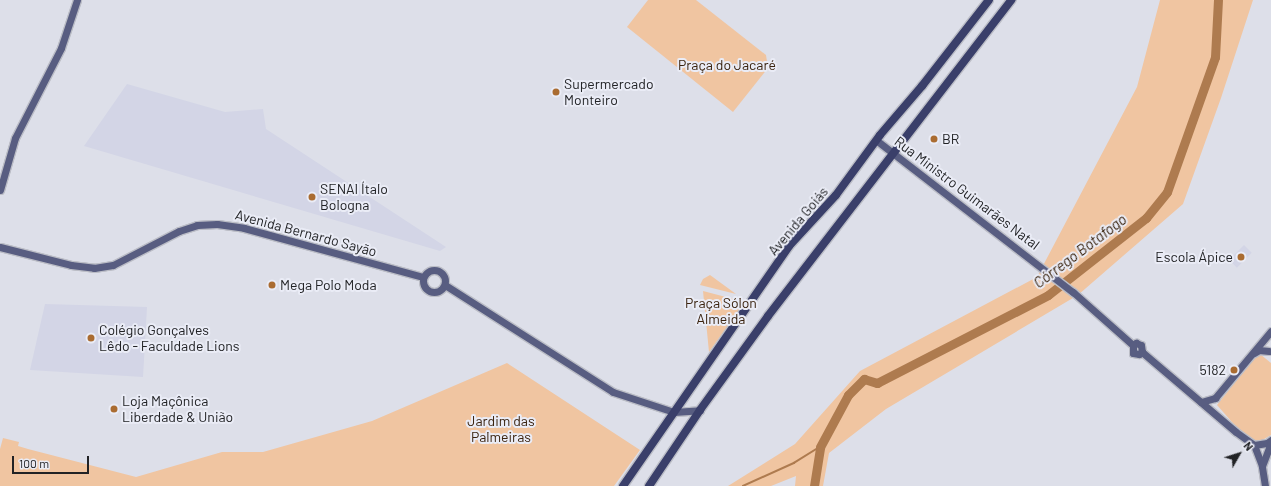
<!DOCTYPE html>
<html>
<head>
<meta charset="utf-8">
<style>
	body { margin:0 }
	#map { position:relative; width:1271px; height:486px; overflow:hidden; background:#dddfe9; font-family:Barlow,sans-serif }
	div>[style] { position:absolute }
	.built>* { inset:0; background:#d3d5e6; transform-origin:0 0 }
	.green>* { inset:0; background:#f0c5a1 }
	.stream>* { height:1.5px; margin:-0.75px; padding:0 0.75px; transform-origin:0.75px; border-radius:0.75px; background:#ae7b4f }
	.river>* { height:9px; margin:-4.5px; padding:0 4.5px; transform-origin:4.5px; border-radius:4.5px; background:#ae7b4f }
	.roads { filter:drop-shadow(1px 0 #bbbdc6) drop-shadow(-1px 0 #bbbdc6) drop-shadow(0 1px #bbbdc6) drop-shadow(0 -1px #bbbdc6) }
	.secondary>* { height:7px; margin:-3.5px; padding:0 3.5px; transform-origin:3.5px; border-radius:3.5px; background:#585d81 }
	.secondary>.ring { margin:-3.5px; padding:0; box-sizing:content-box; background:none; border:7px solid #585d81; border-radius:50% }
	.primary>* { height:8px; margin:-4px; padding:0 4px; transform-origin:4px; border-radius:4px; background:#3a3f6a }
	.dots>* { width:11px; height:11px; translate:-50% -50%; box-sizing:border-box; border:2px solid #eaecf6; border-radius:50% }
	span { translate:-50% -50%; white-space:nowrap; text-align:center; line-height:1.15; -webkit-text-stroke:4px #eaecf6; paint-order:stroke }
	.park-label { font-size:14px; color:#3a230f }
	.poi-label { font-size:14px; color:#212225 }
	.left { translate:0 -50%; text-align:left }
	.right { translate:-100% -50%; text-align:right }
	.street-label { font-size:14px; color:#212225 }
	.water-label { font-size:15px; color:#3a240f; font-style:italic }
	.north { position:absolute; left:1219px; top:434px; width:40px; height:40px; -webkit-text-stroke:3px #eaecf6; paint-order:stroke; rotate:51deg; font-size:11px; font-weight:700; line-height:16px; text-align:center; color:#212225 }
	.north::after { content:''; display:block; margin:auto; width:14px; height:18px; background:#212225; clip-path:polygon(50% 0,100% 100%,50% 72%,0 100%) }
	.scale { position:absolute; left:12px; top:456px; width:77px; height:18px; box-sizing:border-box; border:2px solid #212225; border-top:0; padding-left:5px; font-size:12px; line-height:14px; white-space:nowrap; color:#212225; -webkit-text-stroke:3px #eaecf6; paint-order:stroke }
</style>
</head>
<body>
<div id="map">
	<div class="built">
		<div style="clip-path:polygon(127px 84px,225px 112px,263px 109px,266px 129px,446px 247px,440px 251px,84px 146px)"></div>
		<div style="left:1244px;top:245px;width:11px;height:21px;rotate:45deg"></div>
		<div style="clip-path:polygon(45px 304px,147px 307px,143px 377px,30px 370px)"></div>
	</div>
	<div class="green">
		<div style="clip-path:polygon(648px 0,696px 0,766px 55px,768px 68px,733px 112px,627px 27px)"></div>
		<div style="clip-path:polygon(1160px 0,1253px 0,1221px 98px,1183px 204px,1078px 295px,886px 409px,829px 453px,823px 486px,795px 486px,796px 476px,771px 486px,728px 486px,795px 444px,860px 371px,1037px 277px,1137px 87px)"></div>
		<div style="clip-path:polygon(710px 275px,736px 294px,700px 285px,703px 279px)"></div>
		<div style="clip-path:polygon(703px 291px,745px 302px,709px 352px)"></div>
		<div style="clip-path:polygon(1260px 354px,1271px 363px,1271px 435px,1259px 442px,1254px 441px,1238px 429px,1217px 405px,1256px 356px)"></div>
		<div style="clip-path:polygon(507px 363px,640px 450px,614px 486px,0 486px,0 449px,3px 438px,19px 442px,18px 446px,28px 449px,136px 477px,222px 452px,263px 452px,372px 421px)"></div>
	</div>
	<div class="stream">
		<div style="left:743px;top:486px;width:56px;rotate:-24.3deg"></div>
		<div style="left:794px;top:463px;width:31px;rotate:-32deg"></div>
	</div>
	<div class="river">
		<div style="left:814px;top:486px;width:39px;rotate:-81deg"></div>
		<div style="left:820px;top:447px;width:59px;rotate:-61.7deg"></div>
		<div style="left:848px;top:395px;width:23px;rotate:-45deg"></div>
		<div style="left:864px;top:379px;width:14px;rotate:17deg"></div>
		<div style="left:877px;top:383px;width:192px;rotate:-27.2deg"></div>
		<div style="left:1048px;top:295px;width:125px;rotate:-38.2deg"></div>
		<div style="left:1146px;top:218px;width:33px;rotate:-51deg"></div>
		<div style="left:1167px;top:192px;width:143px;rotate:-70.4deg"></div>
		<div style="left:1215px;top:57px;width:57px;rotate:-87deg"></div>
	</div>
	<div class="roads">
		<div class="secondary">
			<div style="left:876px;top:140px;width:249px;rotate:37.7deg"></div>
			<div style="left:1073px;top:292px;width:80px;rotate:41.5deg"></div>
			<div style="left:0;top:190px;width:54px;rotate:-73.9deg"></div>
			<div style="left:15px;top:138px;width:101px;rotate:-62.9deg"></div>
			<div style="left:61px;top:48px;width:51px;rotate:-71.6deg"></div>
			<div style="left:0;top:247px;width:73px;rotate:14.2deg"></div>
			<div style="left:71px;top:265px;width:23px;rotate:7deg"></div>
			<div style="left:94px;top:268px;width:19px;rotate:-9deg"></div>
			<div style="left:113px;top:265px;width:74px;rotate:-27.3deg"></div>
			<div style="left:179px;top:231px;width:19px;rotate:-18deg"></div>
			<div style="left:197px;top:225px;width:20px;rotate:-3deg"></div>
			<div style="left:217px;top:224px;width:27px;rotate:8deg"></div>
			<div style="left:244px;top:228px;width:186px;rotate:15.3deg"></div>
			<div class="ring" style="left:423px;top:270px;width:15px;height:15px"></div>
			<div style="left:445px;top:285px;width:199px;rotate:32.5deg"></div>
			<div style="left:613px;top:392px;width:64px;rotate:18.2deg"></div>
			<div style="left:674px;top:412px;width:26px;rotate:-4deg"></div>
			<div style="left:1133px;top:345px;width:4px;rotate:-34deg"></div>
			<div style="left:1136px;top:343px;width:5px;rotate:22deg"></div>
			<div style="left:1141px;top:345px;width:7px;rotate:82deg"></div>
			<div style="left:1133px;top:345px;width:8px;rotate:90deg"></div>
			<div style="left:1133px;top:353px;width:6px;rotate:9deg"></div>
			<div style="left:1139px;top:354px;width:4px;rotate:-34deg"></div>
			<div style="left:1142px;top:352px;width:123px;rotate:40.4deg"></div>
			<div style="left:1236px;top:432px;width:22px;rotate:36deg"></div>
			<div style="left:1254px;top:445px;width:22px;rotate:69deg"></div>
			<div style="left:1254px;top:353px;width:6px;rotate:-31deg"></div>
			<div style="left:1259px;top:350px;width:10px;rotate:6deg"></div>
			<div style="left:1201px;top:402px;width:15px;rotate:-16deg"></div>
			<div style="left:1215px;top:398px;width:87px;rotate:-50.1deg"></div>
			<div style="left:1254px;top:445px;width:13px;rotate:-9deg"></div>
			<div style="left:1267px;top:443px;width:5px;rotate:-37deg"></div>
			<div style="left:1265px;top:486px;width:20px;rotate:-99deg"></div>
			<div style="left:1262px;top:466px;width:26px;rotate:-69deg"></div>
		</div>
		<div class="primary">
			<div style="left:623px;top:486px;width:292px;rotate:-55.3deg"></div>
			<div style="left:789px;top:246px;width:69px;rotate:-47.3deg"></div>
			<div style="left:836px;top:195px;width:74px;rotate:-53.7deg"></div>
			<div style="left:880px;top:135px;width:65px;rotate:-49.4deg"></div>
			<div style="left:922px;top:86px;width:109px;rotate:-52.1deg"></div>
			<div style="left:649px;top:486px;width:92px;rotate:-56.1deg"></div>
			<div style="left:700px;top:410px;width:116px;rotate:-54.1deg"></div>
			<div style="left:768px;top:316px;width:399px;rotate:-52.4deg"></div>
		</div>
	</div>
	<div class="dots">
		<div style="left:556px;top:92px;background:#aa6c31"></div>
		<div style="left:934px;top:139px;background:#aa6c31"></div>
		<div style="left:312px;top:197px;background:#aa6c31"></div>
		<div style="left:1241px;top:257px;background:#aa6c31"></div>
		<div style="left:272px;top:285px;background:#aa6c31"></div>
		<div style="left:91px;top:338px;background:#aa6c31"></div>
		<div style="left:1234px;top:370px;background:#aa6c31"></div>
		<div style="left:114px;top:409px;background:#aa6c31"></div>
	</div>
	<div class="park-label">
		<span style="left:727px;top:65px">Praça do Jacaré</span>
		<span style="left:721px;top:311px">Praça Sólon<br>Almeida</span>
		<span style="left:501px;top:429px">Jardim das<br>Palmeiras</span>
	</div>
	<div class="poi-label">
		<span class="left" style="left:564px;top:92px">Supermercado<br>Monteiro</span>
		<span class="left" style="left:942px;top:139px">BR</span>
		<span class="left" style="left:320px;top:197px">SENAI Ítalo<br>Bologna</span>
		<span class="right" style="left:1233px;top:257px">Escola Ápice</span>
		<span class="left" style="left:280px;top:285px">Mega Polo Moda</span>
		<span class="left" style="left:99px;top:338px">Colégio Gonçalves<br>Lêdo - Faculdade Lions</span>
		<span class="right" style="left:1226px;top:370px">5182</span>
		<span class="left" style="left:122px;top:409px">Loja Maçônica<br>Liberdade &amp; União</span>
	</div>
	<div class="street-label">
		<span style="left:967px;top:193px;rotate:37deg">Rua Ministro Guimarães Natal</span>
		<span style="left:798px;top:221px;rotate:-50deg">Avenida Goiás</span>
		<span style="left:306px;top:233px;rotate:15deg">Avenida Bernardo Sayão</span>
	</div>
	<div class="water-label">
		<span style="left:1080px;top:251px;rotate:-37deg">Córrego Botafogo</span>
	</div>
	<div class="north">N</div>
	<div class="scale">100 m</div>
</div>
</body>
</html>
